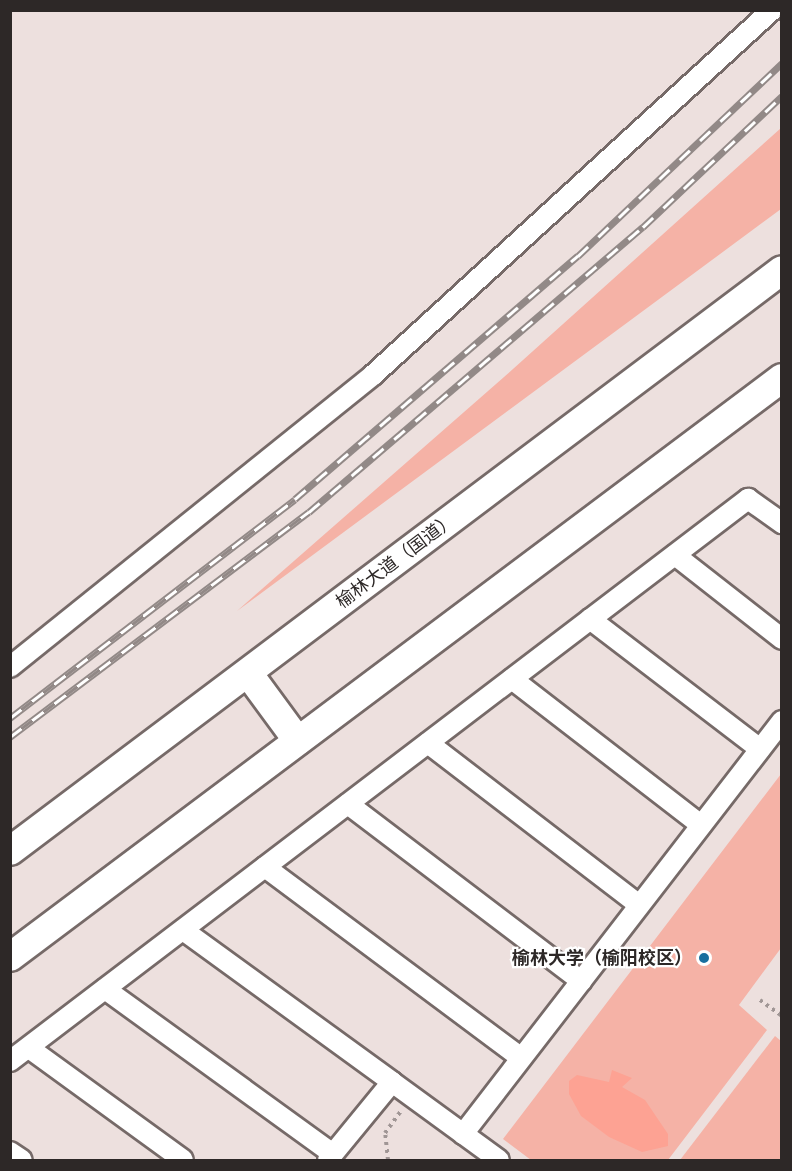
<!DOCTYPE html>
<html>
<head>
<meta charset="utf-8">
<style>
	body { margin:0 }
	#map { position:relative; width:792px; height:1171px; overflow:hidden; background:#ede0de; font-family:"Space Grotesk","Noto Sans SC",sans-serif }
	div>[style] { position:absolute }
	.green>* { inset:0; background:#f5b2a6 }
	.water>* { inset:0; background:#fda293 }
	.path>* { height:4px; margin-top:-2px; transform-origin:0; background:repeating-linear-gradient(90deg,#a09695 0 3px,transparent 0 7.5px) }
	.roads { filter:drop-shadow(2px 0 #766a68) drop-shadow(-2px 0 #766a68) drop-shadow(0 2px #766a68) drop-shadow(0 -2px #766a68) }
	.minor>* { height:20px; margin:-10px; padding:0 10px; transform-origin:10px; border-radius:10px; background:#fff }
	.highway>* { height:28px; margin:-14px; padding:0 14px; transform-origin:14px; border-radius:14px; background:#fff }
	.rail>* { height:7px; margin-top:-3.5px; transform-origin:0; background:repeating-linear-gradient(90deg,#fff 0 14px,#928987 0 28px); box-sizing:border-box; border-block:2px solid #928987 }
	.dots>* { width:16px; height:16px; translate:-50% -50%; box-sizing:border-box; border:3px solid #fff; border-radius:50% }
	span { translate:-50% -50%; white-space:nowrap; text-align:center; line-height:1.15; -webkit-text-stroke:4.5px #fff; paint-order:stroke }
	.street-label { font-size:18px; color:#2d2827 }
	.poi-label { font-size:18px; color:#2d2827; font-weight:700 }
	.right { translate:-100% -50%; text-align:right }
	.frame { position:absolute; inset:0; border:12px solid #2d2827; pointer-events:none }
</style>
</head>
<body>
<div id="map">
	<div class="green">
		<div style="clip-path:polygon(781px 128px,781px 209px,237px 611px,513px 369px)"></div>
		<div style="clip-path:polygon(781px 774px,781px 948px,739px 1005px,767px 1030px,668px 1160px,531px 1160px,503px 1139px)"></div>
		<div style="clip-path:polygon(775px 1036px,781px 1041px,781px 1160px,680px 1160px)"></div>
	</div>
	<div class="water">
		<div style="clip-path:polygon(612px 1070px,632px 1078px,622px 1087px,645px 1100px,668px 1134px,668px 1146px,642px 1152px,609px 1137px,581px 1116px,569px 1094px,569px 1081px,577px 1075px,609px 1082px)"></div>
	</div>
	<div class="path">
		<div style="left:760px;top:1000px;width:27px;rotate:36deg"></div>
		<div style="left:388px;top:1160px;width:27px;rotate:-96deg"></div>
		<div style="left:385px;top:1133px;width:29px;rotate:-54deg"></div>
	</div>
	<div class="roads">
		<div class="minor">
			<div style="left:675px;top:555px;width:136px;rotate:38.1deg"></div>
			<div style="left:590px;top:619px;width:214px;rotate:37.4deg"></div>
			<div style="left:10px;top:667px;width:466px;rotate:-38.8deg"></div>
			<div style="left:373px;top:375px;width:541px;rotate:-42.45deg"></div>
			<div style="left:512px;top:679px;width:239px;rotate:37.7deg"></div>
			<div style="left:428px;top:743px;width:266px;rotate:37.5deg"></div>
			<div style="left:348px;top:804px;width:293px;rotate:37.2deg"></div>
			<div style="left:265px;top:867px;width:319px;rotate:36.7deg"></div>
			<div style="left:183px;top:930px;width:258px;rotate:36deg"></div>
			<div style="left:105px;top:989px;width:281px;rotate:35.9deg"></div>
			<div style="left:29px;top:1048px;width:190px;rotate:36deg"></div>
			<div style="left:10px;top:1061px;width:928px;rotate:-37.29deg"></div>
			<div style="left:748px;top:499px;width:42px;rotate:35.2deg"></div>
			<div style="left:463px;top:1134px;width:522px;rotate:-52.32deg"></div>
			<div style="left:10px;top:1152px;width:14px;rotate:34deg"></div>
			<div style="left:328px;top:1160px;width:101px;rotate:-50.6deg"></div>
			<div style="left:392px;top:1082px;width:132px;rotate:36.1deg"></div>
		</div>
		<div class="highway">
			<div style="left:248px;top:673px;width:84px;rotate:53.7deg"></div>
			<div style="left:10px;top:851px;width:966px;rotate:-36.96deg"></div>
			<div style="left:10px;top:957px;width:965px;rotate:-36.87deg"></div>
		</div>
	</div>
	<div class="rail">
		<div style="left:10px;top:718px;width:359px;rotate:-37.5deg"></div>
		<div style="left:295px;top:499px;width:373px;rotate:-40.7deg"></div>
		<div style="left:578px;top:256px;width:281px;rotate:-43.4deg"></div>
		<div style="left:10px;top:737px;width:374px;rotate:-37deg"></div>
		<div style="left:309px;top:512px;width:439px;rotate:-40.5deg"></div>
		<div style="left:643px;top:227px;width:191px;rotate:-43.3deg"></div>
	</div>
	<div class="dots">
		<div style="left:704px;top:958px;background:#196f9f"></div>
	</div>
	<div class="street-label">
		<span style="left:396px;top:561px;rotate:-37deg">榆林大道（国道）</span>
	</div>
	<div class="poi-label">
		<span class="right" style="left:692px;top:958px">榆林大学（榆阳校区）</span>
	</div>
	<div class="frame"></div>
</div>
</body>
</html>
